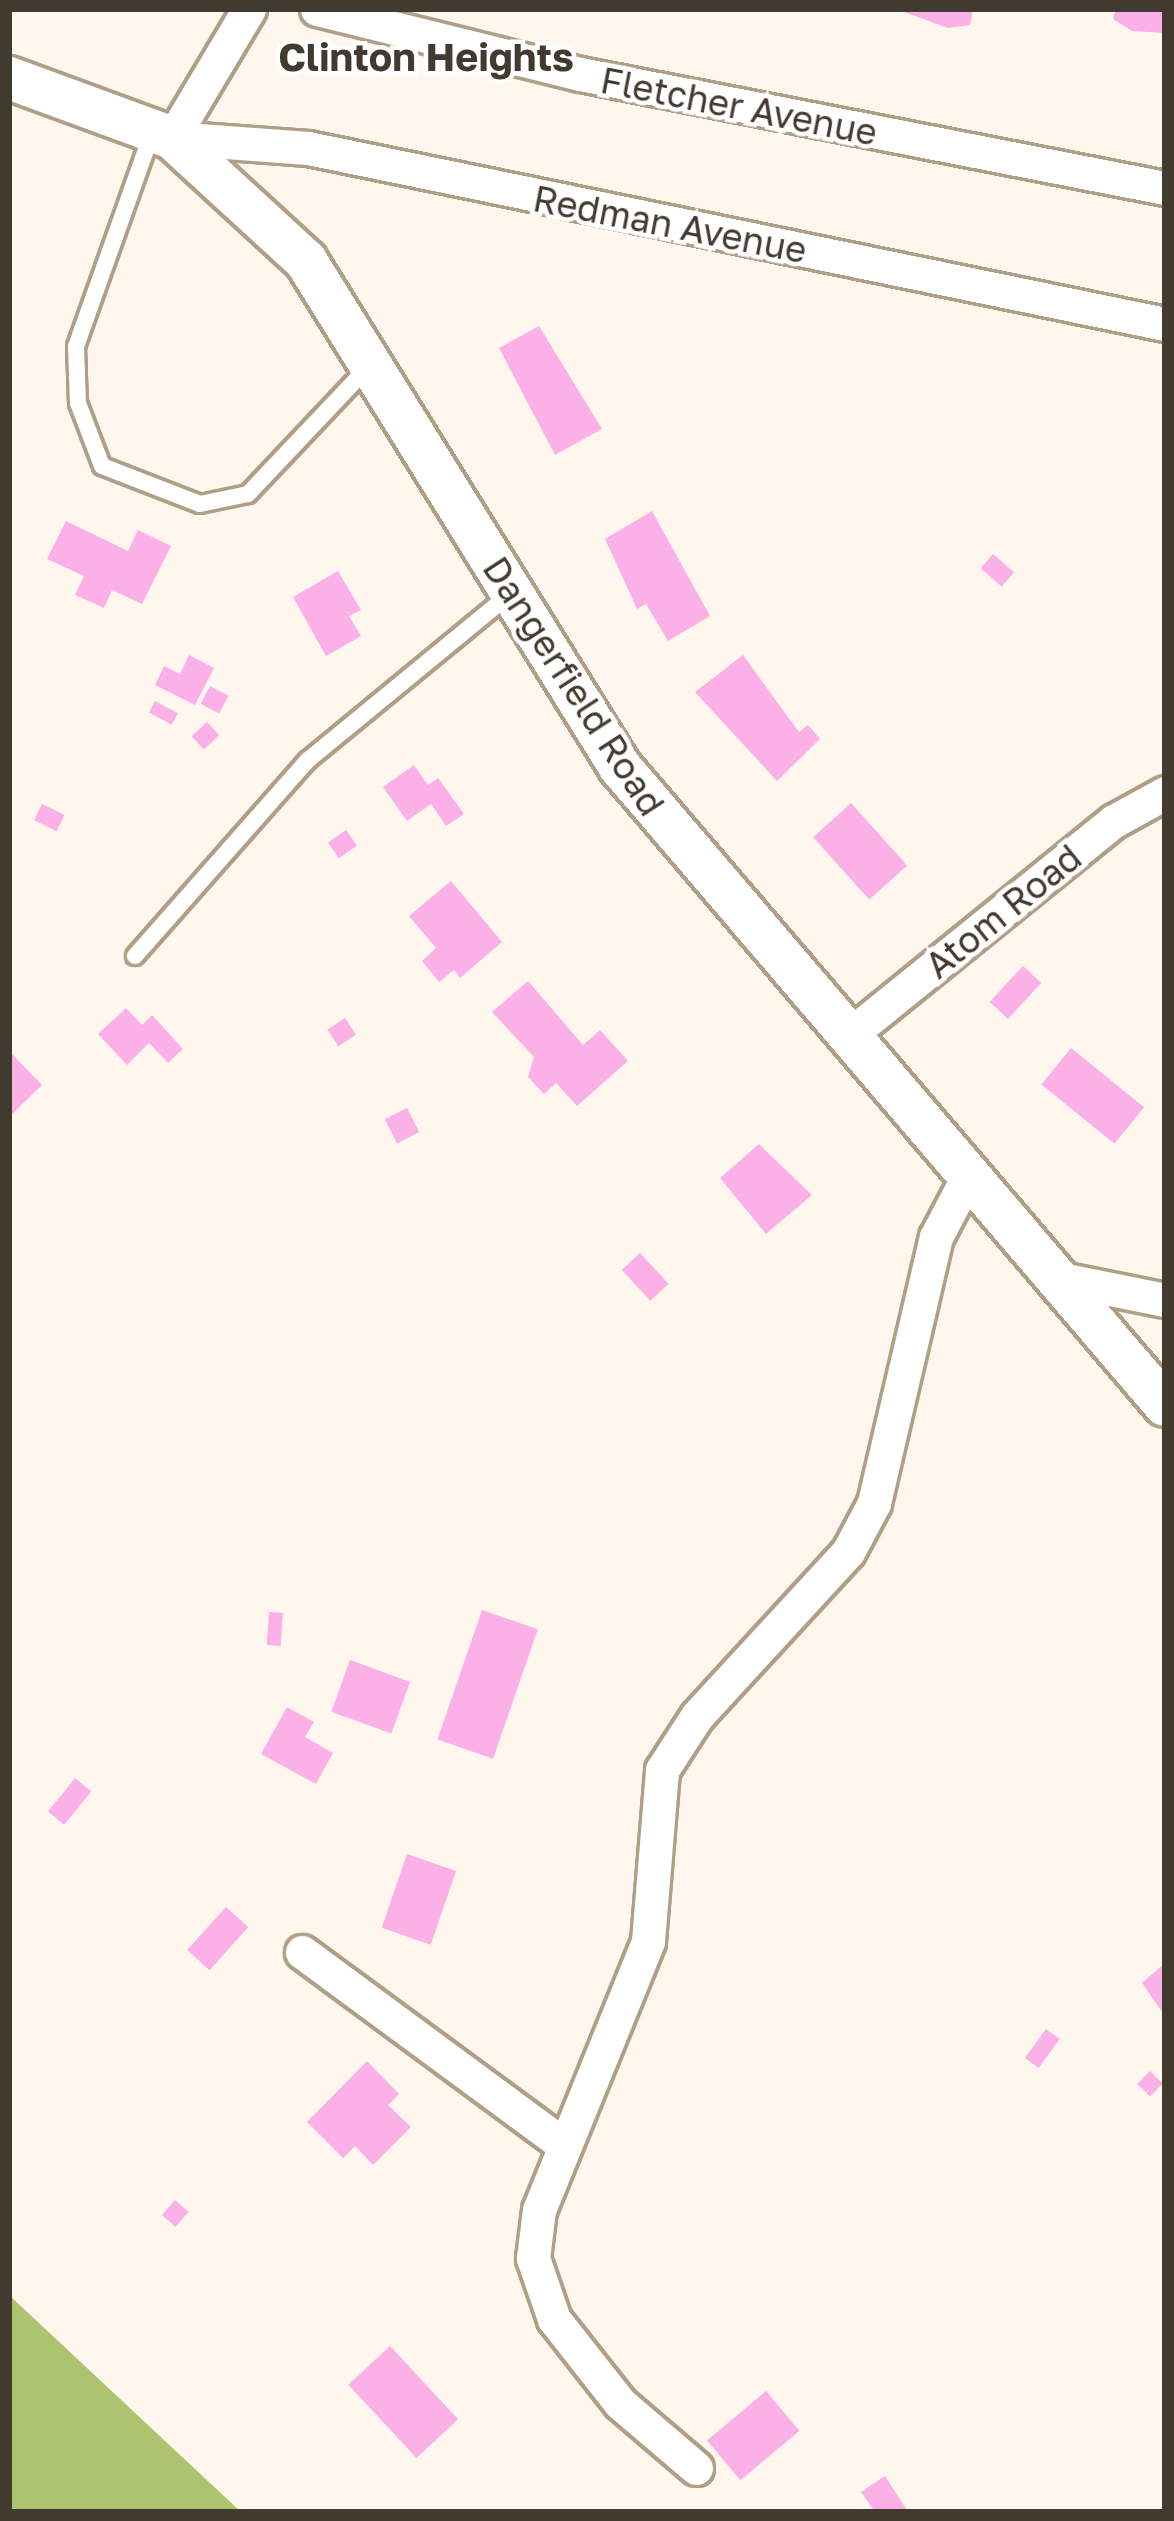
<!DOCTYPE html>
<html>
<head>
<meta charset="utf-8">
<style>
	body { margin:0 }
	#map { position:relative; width:1174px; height:2521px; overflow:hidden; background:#fff7ed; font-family:"Golos Text",sans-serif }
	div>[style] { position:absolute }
	.forest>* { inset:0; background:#aec36f }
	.building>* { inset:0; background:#fbb0e8; transform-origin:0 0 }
	.roads { filter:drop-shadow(3px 0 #b09f87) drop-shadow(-3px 0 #b09f87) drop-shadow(0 3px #b09f87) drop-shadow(0 -3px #b09f87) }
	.service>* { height:16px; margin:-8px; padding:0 8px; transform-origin:8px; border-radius:8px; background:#fff }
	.minor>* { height:33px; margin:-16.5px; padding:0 16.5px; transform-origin:16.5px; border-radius:16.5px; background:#fff }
	.tertiary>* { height:42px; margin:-21px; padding:0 21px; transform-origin:21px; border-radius:21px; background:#fff }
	span { translate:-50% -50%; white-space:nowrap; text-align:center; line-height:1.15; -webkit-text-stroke:9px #fff; paint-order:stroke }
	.street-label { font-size:36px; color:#413a2f }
	.neighbourhood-label { font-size:39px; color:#413a2f; font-weight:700 }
	.frame { position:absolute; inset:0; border:12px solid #413a2f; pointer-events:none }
</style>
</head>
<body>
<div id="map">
	<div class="forest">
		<div style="clip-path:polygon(9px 2295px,241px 2512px,9px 2512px)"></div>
	</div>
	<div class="building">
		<div style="clip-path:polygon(896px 9px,973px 9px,970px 25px,948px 28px)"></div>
		<div style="clip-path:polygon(1116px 9px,1165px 9px,1165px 33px,1132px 31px,1113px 19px)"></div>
		<div style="clip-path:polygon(539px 326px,602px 429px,555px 455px,499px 348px)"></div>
		<div style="clip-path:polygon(652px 511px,710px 616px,668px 641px,646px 604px,637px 609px,605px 539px)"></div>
		<div style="clip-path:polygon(66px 521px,128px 551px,138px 530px,171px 546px,142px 604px,112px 590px,104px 608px,75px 595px,84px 576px,47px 559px)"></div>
		<div style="left:993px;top:554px;width:28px;height:19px;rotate:41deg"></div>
		<div style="clip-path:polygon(338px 571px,361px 610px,349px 616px,361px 636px,326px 656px,293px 597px)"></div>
		<div style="clip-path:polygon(189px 655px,214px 668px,195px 705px,155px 685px,164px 666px,180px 674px)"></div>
		<div style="clip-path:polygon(743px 655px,799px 732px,808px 725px,820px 739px,777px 781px,695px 692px)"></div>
		<div style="left:210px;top:686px;width:21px;height:20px;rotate:28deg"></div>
		<div style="left:155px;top:701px;width:26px;height:13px;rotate:28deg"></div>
		<div style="left:207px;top:722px;width:18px;height:21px;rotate:47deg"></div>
		<div style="clip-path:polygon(414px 765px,428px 785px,438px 778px,464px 814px,446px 826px,431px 804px,407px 821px,383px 787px)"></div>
		<div style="left:851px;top:803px;width:84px;height:51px;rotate:48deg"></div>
		<div style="left:42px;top:804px;width:25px;height:18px;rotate:26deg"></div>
		<div style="left:346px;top:830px;width:19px;height:22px;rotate:55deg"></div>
		<div style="clip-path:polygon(451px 881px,502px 942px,460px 978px,454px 970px,439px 982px,422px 961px,436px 948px,409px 916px)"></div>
		<div style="left:1023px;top:966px;width:25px;height:49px;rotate:43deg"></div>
		<div style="clip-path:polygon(528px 981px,583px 1045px,600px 1030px,628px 1061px,577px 1106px,556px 1083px,544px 1094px,528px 1077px,534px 1057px,492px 1012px)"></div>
		<div style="clip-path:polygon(126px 1008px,142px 1025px,152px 1015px,183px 1049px,168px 1063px,149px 1043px,127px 1065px,98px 1034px)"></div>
		<div style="left:345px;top:1018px;width:20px;height:21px;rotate:57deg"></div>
		<div style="left:1071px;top:1048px;width:94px;height:47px;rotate:39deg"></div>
		<div style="clip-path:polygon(9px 1051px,42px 1085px,9px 1117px)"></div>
		<div style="left:407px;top:1108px;width:27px;height:25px;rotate:63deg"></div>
		<div style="clip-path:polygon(759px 1144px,812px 1195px,766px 1234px,720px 1178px)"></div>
		<div style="left:640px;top:1253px;width:42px;height:25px;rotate:47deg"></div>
		<div style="left:482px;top:1610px;width:59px;height:137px;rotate:19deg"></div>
		<div style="left:269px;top:1612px;width:14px;height:33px;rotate:4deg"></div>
		<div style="left:350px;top:1660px;width:64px;height:55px;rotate:20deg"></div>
		<div style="clip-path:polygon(287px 1707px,314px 1722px,305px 1737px,333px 1753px,316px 1784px,261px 1754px)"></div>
		<div style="left:75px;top:1778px;width:21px;height:43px;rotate:39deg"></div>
		<div style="left:407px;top:1854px;width:52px;height:78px;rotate:19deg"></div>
		<div style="left:226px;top:1907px;width:30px;height:58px;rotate:42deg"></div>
		<div style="clip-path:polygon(1165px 1963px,1165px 2016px,1142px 1983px)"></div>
		<div style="left:1046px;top:2029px;width:17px;height:36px;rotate:36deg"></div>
		<div style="clip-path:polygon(367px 2061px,399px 2094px,388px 2105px,411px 2127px,373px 2165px,355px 2146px,343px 2158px,307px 2122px)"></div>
		<div style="left:1150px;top:2071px;width:18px;height:18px;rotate:45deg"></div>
		<div style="left:175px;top:2200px;width:18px;height:20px;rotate:41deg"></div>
		<div style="left:390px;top:2346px;width:100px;height:57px;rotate:47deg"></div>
		<div style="left:766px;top:2391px;width:52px;height:77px;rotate:50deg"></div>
		<div style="clip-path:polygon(885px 2476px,907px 2510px,904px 2512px,875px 2512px,861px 2492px)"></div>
	</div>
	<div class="roads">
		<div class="service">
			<div style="left:152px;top:133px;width:227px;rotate:109.6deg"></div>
			<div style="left:76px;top:347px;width:56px;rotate:88deg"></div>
			<div style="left:78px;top:403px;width:67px;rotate:69.1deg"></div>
			<div style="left:102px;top:466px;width:105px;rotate:21.2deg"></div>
			<div style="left:200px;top:504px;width:49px;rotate:-11.8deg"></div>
			<div style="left:248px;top:494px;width:175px;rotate:-46.6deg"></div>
			<div style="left:135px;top:956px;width:261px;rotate:-48.6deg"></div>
			<div style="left:308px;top:760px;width:263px;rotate:-39.4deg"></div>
		</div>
		<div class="minor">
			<div style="left:249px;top:9px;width:150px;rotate:120.8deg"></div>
			<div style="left:172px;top:138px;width:136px;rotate:4.2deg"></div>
			<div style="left:308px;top:148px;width:875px;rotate:11.61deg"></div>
			<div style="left:317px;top:9px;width:271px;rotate:13.9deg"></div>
			<div style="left:580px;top:74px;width:596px;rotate:11.03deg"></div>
			<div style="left:847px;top:1037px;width:343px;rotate:-39deg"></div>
			<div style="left:1114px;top:821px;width:58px;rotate:-28.8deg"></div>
			<div style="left:1056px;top:1278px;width:111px;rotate:11.4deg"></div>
			<div style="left:302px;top:1952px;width:325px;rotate:36.4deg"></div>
			<div style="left:696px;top:2468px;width:100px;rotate:-139.5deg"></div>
			<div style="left:620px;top:2403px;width:107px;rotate:-128.2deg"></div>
			<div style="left:554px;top:2319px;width:65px;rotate:-109deg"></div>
			<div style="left:533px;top:2258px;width:48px;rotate:-82.9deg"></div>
			<div style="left:539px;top:2210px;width:290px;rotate:-67.9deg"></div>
			<div style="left:648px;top:1941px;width:172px;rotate:-85.3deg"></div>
			<div style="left:662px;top:1770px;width:64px;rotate:-57.1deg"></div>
			<div style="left:697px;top:1716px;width:223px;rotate:-47.4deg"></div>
			<div style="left:848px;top:1552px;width:55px;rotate:-62deg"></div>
			<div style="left:874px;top:1503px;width:273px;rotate:-76.9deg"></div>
			<div style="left:936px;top:1237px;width:69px;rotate:-62.3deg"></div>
		</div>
		<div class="tertiary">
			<div style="left:9px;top:78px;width:174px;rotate:20.2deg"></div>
			<div style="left:172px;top:138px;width:182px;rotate:42.5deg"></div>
			<div style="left:306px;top:261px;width:596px;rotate:58.18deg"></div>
			<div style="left:620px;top:767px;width:839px;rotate:49.49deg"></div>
		</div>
	</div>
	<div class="street-label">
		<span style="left:739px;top:106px;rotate:11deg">Fletcher Avenue</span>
		<span style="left:670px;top:224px;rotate:11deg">Redman Avenue</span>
		<span style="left:574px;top:686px;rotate:57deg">Dangerfield Road</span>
		<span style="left:1003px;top:911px;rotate:-39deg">Atom Road</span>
	</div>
	<div class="neighbourhood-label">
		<span style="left:426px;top:57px">Clinton Heights</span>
	</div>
	<div class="frame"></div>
</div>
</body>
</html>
